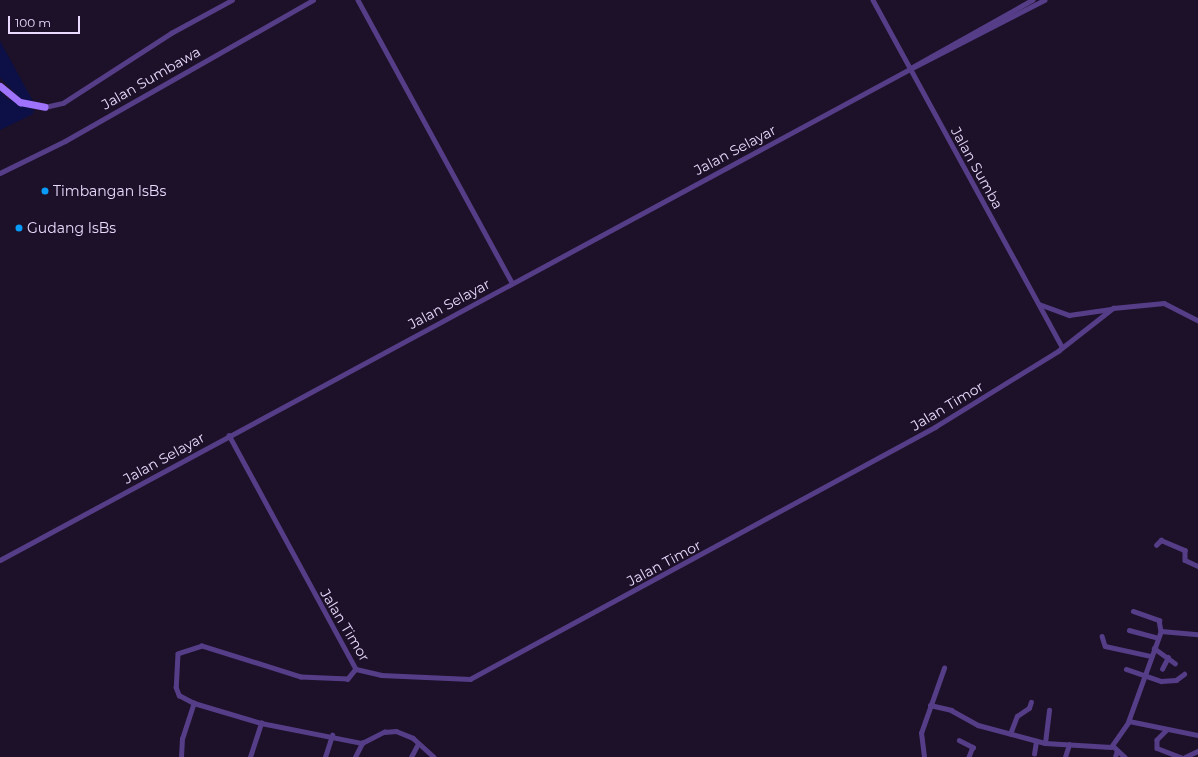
<!DOCTYPE html>
<html>
<head>
<meta charset="utf-8">
<style>
	body { margin:0 }
	#map { position:relative; width:1198px; height:757px; overflow:hidden; background:#1c1129; font-family:Montserrat,sans-serif }
	div>[style] { position:absolute }
	.water>* { inset:0; background:#0c1047 }
	.pier>* { inset:0; background:#1c1129 }
	.minor>* { height:4.5px; margin:-2.25px; padding:0 2.25px; transform-origin:2.25px; border-radius:2.25px; background:#563d87 }
	.secondary>* { height:7px; margin:-3.5px; padding:0 3.5px; transform-origin:3.5px; border-radius:3.5px; background:#9f73fc }
	.dots>* { width:11px; height:11px; translate:-50% -50%; box-sizing:border-box; border:2px solid #1c1129; border-radius:50% }
	span { translate:-50% -50%; white-space:nowrap; text-align:center; line-height:1.15; -webkit-text-stroke:3.5px #1c1129; paint-order:stroke }
	.street-label { font-size:14px; color:#e9dafe }
	.poi-label { font-size:14px; color:#e9dafe }
	.left { translate:0 -50%; text-align:left }
	.scale { position:absolute; left:8px; top:16px; width:72px; height:18px; box-sizing:border-box; border:2px solid #e9dafe; border-top:0; padding-left:5px; font-size:12px; line-height:14px; white-space:nowrap; color:#e9dafe; -webkit-text-stroke:3px #1c1129; paint-order:stroke }
</style>
</head>
<body>
<div id="map">
	<div class="water">
		<div style="clip-path:polygon(0 41px,35px 105px,33px 114px,0 130px)"></div>
	</div>
	<div class="pier">
		<div style="clip-path:polygon(0 78px,21px 99px,37px 105px,37px 111px,6px 98px,0 91px)"></div>
	</div>
	<div class="minor">
		<div style="left:358px;top:0;width:321px;rotate:61.4deg"></div>
		<div style="left:873px;top:0;width:395px;rotate:61.4deg"></div>
		<div style="left:1033px;top:0;width:141px;rotate:150.7deg"></div>
		<div style="left:910px;top:69px;width:151px;rotate:-27.2deg"></div>
		<div style="left:45px;top:107px;width:18px;rotate:-13deg"></div>
		<div style="left:63px;top:103px;width:129px;rotate:-32.9deg"></div>
		<div style="left:171px;top:33px;width:69px;rotate:-28.4deg"></div>
		<div style="left:0;top:173px;width:72px;rotate:-26.2deg"></div>
		<div style="left:65px;top:141px;width:285px;rotate:-29.6deg"></div>
		<div style="left:1039px;top:304px;width:32px;rotate:20deg"></div>
		<div style="left:1069px;top:315px;width:42px;rotate:-8.1deg"></div>
		<div style="left:229px;top:435px;width:266px;rotate:61.5deg"></div>
		<div style="left:356px;top:669px;width:26px;rotate:13deg"></div>
		<div style="left:381px;top:675px;width:89px;rotate:2.6deg"></div>
		<div style="left:470px;top:679px;width:529px;rotate:-28.45deg"></div>
		<div style="left:935px;top:427px;width:145px;rotate:-31.7deg"></div>
		<div style="left:1058px;top:351px;width:70px;rotate:-38deg"></div>
		<div style="left:1113px;top:308px;width:51px;rotate:-5.6deg"></div>
		<div style="left:1164px;top:303px;width:38px;rotate:27deg"></div>
		<div style="left:1156px;top:545px;width:7px;rotate:-45deg"></div>
		<div style="left:1161px;top:540px;width:26px;rotate:23deg"></div>
		<div style="left:1185px;top:550px;width:10px;rotate:90deg"></div>
		<div style="left:1185px;top:560px;width:14px;rotate:25deg"></div>
		<div style="left:0;top:560px;width:1034px;rotate:-28.35deg"></div>
		<div style="left:1133px;top:611px;width:28px;rotate:19deg"></div>
		<div style="left:1159px;top:620px;width:11px;rotate:80deg"></div>
		<div style="left:1129px;top:630px;width:30px;rotate:15deg"></div>
		<div style="left:1102px;top:636px;width:10px;rotate:73deg"></div>
		<div style="left:1105px;top:646px;width:47px;rotate:12.3deg"></div>
		<div style="left:1154px;top:648px;width:26px;rotate:36deg"></div>
		<div style="left:356px;top:669px;width:13px;rotate:129deg"></div>
		<div style="left:348px;top:679px;width:47px;rotate:-177.6deg"></div>
		<div style="left:301px;top:677px;width:104px;rotate:-162.6deg"></div>
		<div style="left:202px;top:646px;width:25px;rotate:162deg"></div>
		<div style="left:178px;top:654px;width:33px;rotate:93deg"></div>
		<div style="left:176px;top:687px;width:9px;rotate:69deg"></div>
		<div style="left:179px;top:695px;width:17px;rotate:28deg"></div>
		<div style="left:194px;top:703px;width:70px;rotate:16.6deg"></div>
		<div style="left:261px;top:723px;width:103px;rotate:11.2deg"></div>
		<div style="left:362px;top:743px;width:25px;rotate:-27deg"></div>
		<div style="left:384px;top:732px;width:12px;rotate:-5deg"></div>
		<div style="left:396px;top:731px;width:18px;rotate:22deg"></div>
		<div style="left:413px;top:738px;width:28px;rotate:42deg"></div>
		<div style="left:1126px;top:669px;width:37px;rotate:19deg"></div>
		<div style="left:1161px;top:681px;width:15px;rotate:-4deg"></div>
		<div style="left:1176px;top:680px;width:10px;rotate:-37deg"></div>
		<div style="left:1162px;top:669px;width:13px;rotate:-63deg"></div>
		<div style="left:930px;top:705px;width:22px;rotate:13deg"></div>
		<div style="left:951px;top:710px;width:31px;rotate:29deg"></div>
		<div style="left:978px;top:725px;width:69px;rotate:15deg"></div>
		<div style="left:1045px;top:743px;width:66px;rotate:3.5deg"></div>
		<div style="left:1111px;top:747px;width:32px;rotate:-55deg"></div>
		<div style="left:1129px;top:721px;width:70px;rotate:11.5deg"></div>
		<div style="left:1128px;top:722px;width:97px;rotate:-70.1deg"></div>
		<div style="left:1161px;top:631px;width:37px;rotate:5deg"></div>
		<div style="left:1167px;top:730px;width:14px;rotate:135deg"></div>
		<div style="left:1157px;top:740px;width:8px;rotate:90deg"></div>
		<div style="left:1157px;top:748px;width:26px;rotate:21deg"></div>
		<div style="left:1010px;top:734px;width:19px;rotate:-69deg"></div>
		<div style="left:1017px;top:716px;width:14px;rotate:-34deg"></div>
		<div style="left:1029px;top:708px;width:6px;rotate:-72deg"></div>
		<div style="left:959px;top:740px;width:16px;rotate:27deg"></div>
		<div style="left:973px;top:747px;width:11px;rotate:112deg"></div>
		<div style="left:1045px;top:743px;width:33px;rotate:-83deg"></div>
		<div style="left:1113px;top:746px;width:16px;rotate:43deg"></div>
		<div style="left:1034px;top:754px;width:13px;rotate:-81deg"></div>
		<div style="left:181px;top:757px;width:18px;rotate:-87deg"></div>
		<div style="left:182px;top:739px;width:38px;rotate:-72deg"></div>
		<div style="left:250px;top:757px;width:36px;rotate:-72deg"></div>
		<div style="left:325px;top:757px;width:23px;rotate:-72deg"></div>
		<div style="left:355px;top:757px;width:16px;rotate:-63deg"></div>
		<div style="left:411px;top:757px;width:15px;rotate:-62deg"></div>
		<div style="left:924px;top:757px;width:24px;rotate:-97deg"></div>
		<div style="left:921px;top:733px;width:69px;rotate:-70.5deg"></div>
		<div style="left:1065px;top:757px;width:13px;rotate:-72deg"></div>
		<div style="left:1115px;top:757px;width:6px;rotate:-72deg"></div>
		<div style="left:1185px;top:757px;width:14px;rotate:-25deg"></div>
	</div>
	<div class="secondary">
		<div style="left:0;top:86px;width:26px;rotate:39deg"></div>
		<div style="left:20px;top:102px;width:25px;rotate:11deg"></div>
	</div>
	<div class="dots">
		<div style="left:45px;top:191px;background:#0a9bfa"></div>
		<div style="left:19px;top:228px;background:#0a9bfa"></div>
	</div>
	<div class="street-label">
		<span style="left:151px;top:78px;rotate:-30deg">Jalan Sumbawa</span>
		<span style="left:735px;top:150px;rotate:-28deg">Jalan Selayar</span>
		<span style="left:977px;top:168px;rotate:61deg">Jalan Sumba</span>
		<span style="left:449px;top:304px;rotate:-28deg">Jalan Selayar</span>
		<span style="left:947px;top:406px;rotate:-31deg">Jalan Timor</span>
		<span style="left:164px;top:458px;rotate:-29deg">Jalan Selayar</span>
		<span style="left:664px;top:563px;rotate:-28deg">Jalan Timor</span>
		<span style="left:345px;top:625px;rotate:59deg">Jalan Timor</span>
	</div>
	<div class="poi-label">
		<span class="left" style="left:53px;top:191px">Timbangan IsBs</span>
		<span class="left" style="left:27px;top:228px">Gudang IsBs</span>
	</div>
	<div class="scale">100 m</div>
</div>
</body>
</html>
